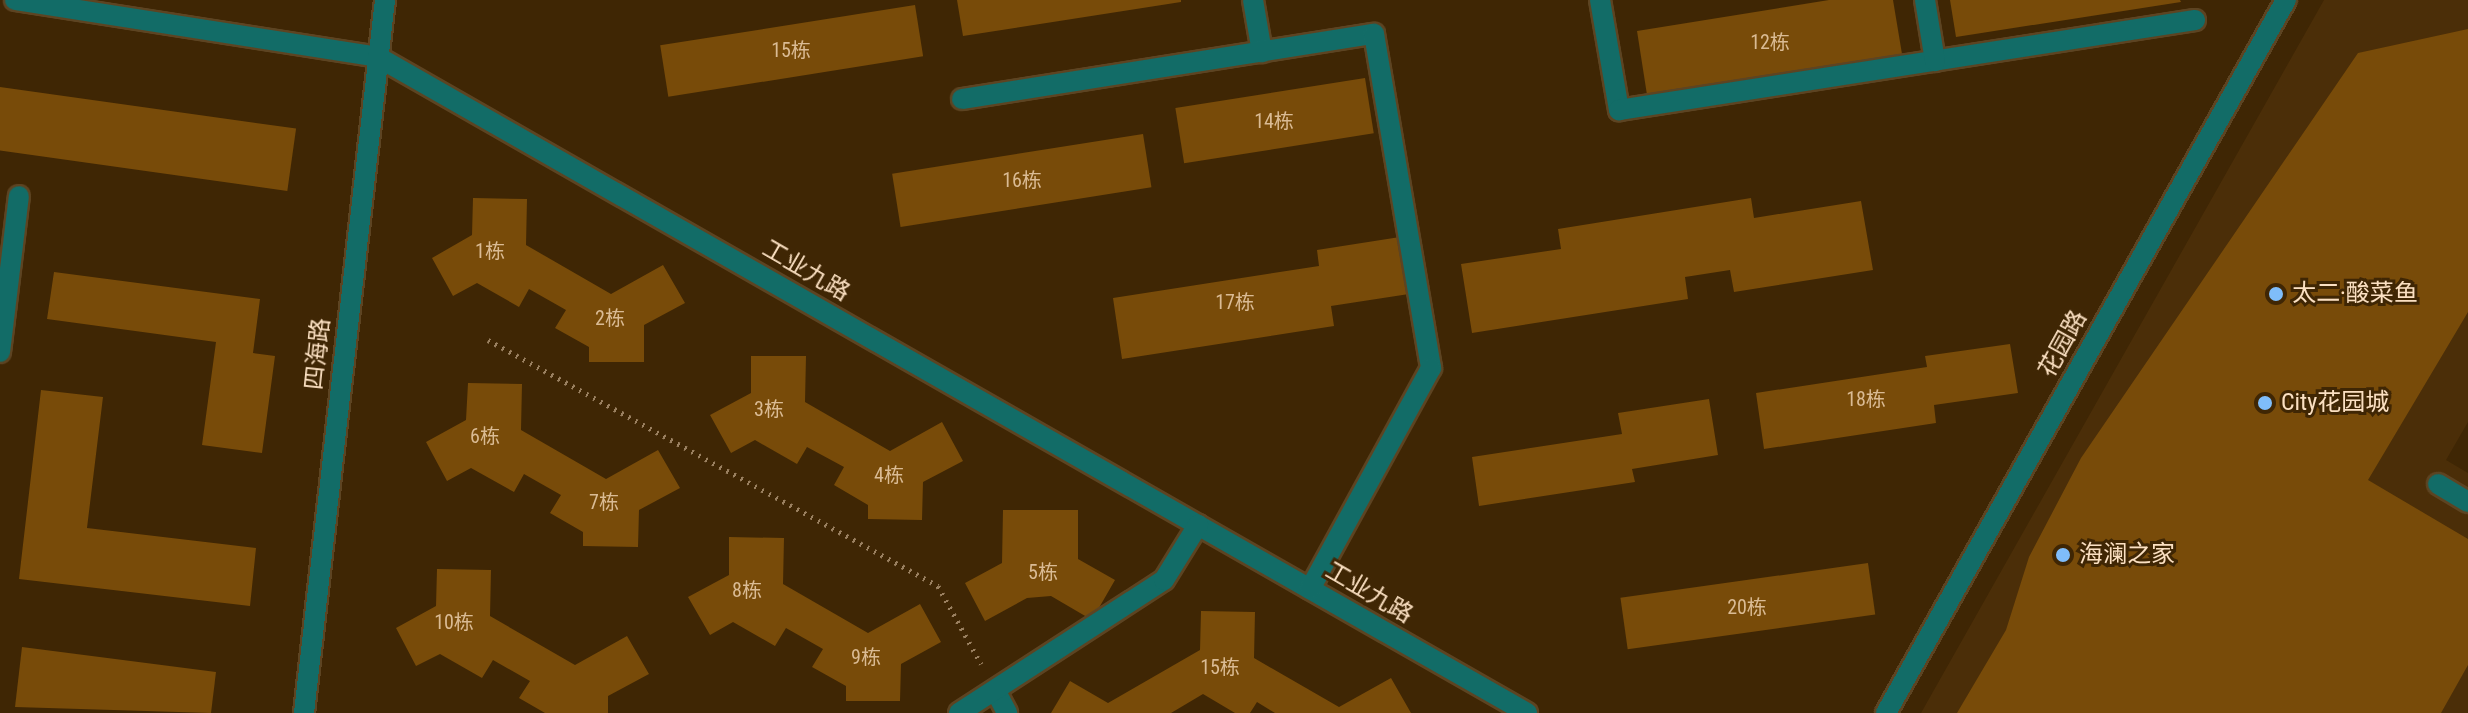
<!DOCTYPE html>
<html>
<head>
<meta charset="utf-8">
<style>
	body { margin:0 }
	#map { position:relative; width:2468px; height:713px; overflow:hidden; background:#3f2604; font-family:"Roboto Condensed","Noto Sans SC",sans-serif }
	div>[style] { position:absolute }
	.built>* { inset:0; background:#4b2e08 }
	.building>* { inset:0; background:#784b09; transform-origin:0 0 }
	.path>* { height:5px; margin-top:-2.5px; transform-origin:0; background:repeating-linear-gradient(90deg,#9a8060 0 2px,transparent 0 8px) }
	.roads { filter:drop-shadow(2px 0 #5d4422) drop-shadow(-2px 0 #5d4422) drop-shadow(0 2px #5d4422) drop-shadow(0 -2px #5d4422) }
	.minor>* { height:20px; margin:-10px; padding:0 10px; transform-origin:10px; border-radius:10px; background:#126c67 }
	.dots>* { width:22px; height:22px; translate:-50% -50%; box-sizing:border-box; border:4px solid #3f2604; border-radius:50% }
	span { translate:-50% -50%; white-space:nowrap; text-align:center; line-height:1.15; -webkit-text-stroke:6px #3f2604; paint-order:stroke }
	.number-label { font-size:20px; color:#dabb94 }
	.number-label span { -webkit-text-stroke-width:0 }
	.street-label { font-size:24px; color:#fbe0c2 }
	.poi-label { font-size:24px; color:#fbe0c2 }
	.left { translate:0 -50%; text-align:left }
</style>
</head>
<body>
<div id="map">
	<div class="built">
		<div style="clip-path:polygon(2324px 0,2468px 0,2468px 422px,2446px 460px,2468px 473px,2468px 713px,1921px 713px)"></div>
	</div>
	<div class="building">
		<div style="clip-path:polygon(957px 0,1181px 0,1181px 2px,963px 36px)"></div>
		<div style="clip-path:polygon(1829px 0,1893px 0,1902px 54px,1647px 95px,1637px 31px)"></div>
		<div style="clip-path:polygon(1950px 0,2180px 0,2181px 2px,1956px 37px)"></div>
		<div style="left:915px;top:5px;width:52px;height:258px;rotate:81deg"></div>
		<div style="clip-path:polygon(2468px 29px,2468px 312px,2368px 480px,2468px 539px,2468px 665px,2441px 713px,1957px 713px,2006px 630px,2029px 557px,2081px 458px,2358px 53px)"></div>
		<div style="left:1365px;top:78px;width:56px;height:192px;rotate:81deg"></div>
		<div style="left:0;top:87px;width:299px;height:63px;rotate:8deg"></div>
		<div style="left:1143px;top:134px;width:54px;height:254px;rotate:81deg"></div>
		<div style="clip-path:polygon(473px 198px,527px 199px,526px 245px,611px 294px,663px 265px,685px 303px,644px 325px,644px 362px,589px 362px,589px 347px,555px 328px,566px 310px,529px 289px,519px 307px,477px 283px,453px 296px,432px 258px,472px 235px)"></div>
		<div style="clip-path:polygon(1751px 198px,1754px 218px,1861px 201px,1873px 270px,1734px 292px,1730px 270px,1685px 277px,1688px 299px,1472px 333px,1461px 264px,1561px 249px,1558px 229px)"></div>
		<div style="clip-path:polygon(1400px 237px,1409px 294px,1331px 306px,1334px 326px,1122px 359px,1113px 298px,1319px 266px,1317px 250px)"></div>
		<div style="clip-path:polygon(54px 272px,260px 299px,253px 353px,275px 356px,262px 453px,202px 445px,216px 342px,47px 319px)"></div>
		<div style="clip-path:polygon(2010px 344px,2018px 393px,1934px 405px,1936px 423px,1764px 449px,1756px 393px,1927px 367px,1925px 356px)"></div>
		<div style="clip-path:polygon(751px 356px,806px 356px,805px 402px,890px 451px,942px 422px,963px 461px,923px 482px,922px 520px,868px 519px,868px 505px,834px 485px,844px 467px,807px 447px,797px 464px,755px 440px,731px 453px,710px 415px,751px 393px)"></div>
		<div style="clip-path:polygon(468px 383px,522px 384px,521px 430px,606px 479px,658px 450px,680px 488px,639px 510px,638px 547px,583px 546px,583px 532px,550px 513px,561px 495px,524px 474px,514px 492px,471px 468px,447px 481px,426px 442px,466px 420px)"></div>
		<div style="clip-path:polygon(41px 390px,103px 397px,87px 528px,256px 548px,250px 606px,19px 579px)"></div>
		<div style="clip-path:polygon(1709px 399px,1718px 455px,1632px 469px,1635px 482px,1479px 506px,1472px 457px,1622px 434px,1618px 413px)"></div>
		<div style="clip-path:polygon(1003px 510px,1078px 510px,1078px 559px,1115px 580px,1092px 620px,1051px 596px,1027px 598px,985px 621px,965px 583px,1002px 563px)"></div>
		<div style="clip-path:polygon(729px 537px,784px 538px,783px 584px,868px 633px,920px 604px,941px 642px,901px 664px,900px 701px,846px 701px,846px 686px,812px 667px,823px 649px,786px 628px,775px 646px,733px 622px,710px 635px,688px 597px,729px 575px)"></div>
		<div style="left:1868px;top:563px;width:52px;height:250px;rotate:82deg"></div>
		<div style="clip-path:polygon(437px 569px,491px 570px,490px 616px,575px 665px,627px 636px,649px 674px,608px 696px,608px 713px,545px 713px,519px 698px,530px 681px,493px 660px,482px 678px,440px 654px,416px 666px,396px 628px,436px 606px)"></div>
		<div style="clip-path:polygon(1201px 611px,1255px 612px,1254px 658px,1339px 707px,1391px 678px,1411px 713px,1275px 713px,1257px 702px,1250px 713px,1235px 713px,1203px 694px,1171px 713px,1051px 713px,1070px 681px,1108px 703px,1200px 650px)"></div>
		<div style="clip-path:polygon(22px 647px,216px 672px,211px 713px,15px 707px)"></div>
	</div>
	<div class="path">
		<div style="left:488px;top:340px;width:513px;rotate:28.66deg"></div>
		<div style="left:938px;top:586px;width:89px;rotate:61.1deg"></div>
	</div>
	<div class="roads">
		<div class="minor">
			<div style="left:15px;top:0;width:367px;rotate:8.9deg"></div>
			<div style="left:378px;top:57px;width:1323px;rotate:29.72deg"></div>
			<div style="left:1253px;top:0;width:53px;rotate:80.2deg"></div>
			<div style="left:1600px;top:0;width:112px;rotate:80.2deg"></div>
			<div style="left:1619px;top:110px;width:583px;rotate:-8.88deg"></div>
			<div style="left:1925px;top:0;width:62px;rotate:80.7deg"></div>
			<div style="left:962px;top:99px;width:417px;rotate:-9deg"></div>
			<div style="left:1374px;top:34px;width:339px;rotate:80.3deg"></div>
			<div style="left:1431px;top:368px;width:252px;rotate:118.7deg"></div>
			<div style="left:0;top:352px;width:157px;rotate:-83.1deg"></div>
			<div style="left:2438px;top:484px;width:35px;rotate:31deg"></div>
			<div style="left:995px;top:690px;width:26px;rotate:62deg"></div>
			<div style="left:304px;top:713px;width:718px;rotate:-83.52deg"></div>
			<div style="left:959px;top:713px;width:244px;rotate:-33deg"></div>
			<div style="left:1164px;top:580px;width:65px;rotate:-58.3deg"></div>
			<div style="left:1886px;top:713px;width:818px;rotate:-60.71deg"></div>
		</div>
	</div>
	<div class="dots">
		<div style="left:2276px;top:294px;background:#7fbdfa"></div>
		<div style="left:2265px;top:403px;background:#7fbdfa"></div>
		<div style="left:2063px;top:555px;background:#7fbdfa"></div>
	</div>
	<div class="number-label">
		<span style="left:1770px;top:42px">12栋</span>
		<span style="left:791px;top:50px">15栋</span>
		<span style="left:1274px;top:121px">14栋</span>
		<span style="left:1022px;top:180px">16栋</span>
		<span style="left:490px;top:251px">1栋</span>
		<span style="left:1235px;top:302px">17栋</span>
		<span style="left:610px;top:318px">2栋</span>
		<span style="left:1866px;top:399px">18栋</span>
		<span style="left:769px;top:409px">3栋</span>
		<span style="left:485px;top:436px">6栋</span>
		<span style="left:889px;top:475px">4栋</span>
		<span style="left:604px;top:502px">7栋</span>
		<span style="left:1043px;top:572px">5栋</span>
		<span style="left:747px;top:590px">8栋</span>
		<span style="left:1747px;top:607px">20栋</span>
		<span style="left:454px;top:622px">10栋</span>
		<span style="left:866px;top:657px">9栋</span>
		<span style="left:1220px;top:667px">15栋</span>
	</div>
	<div class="street-label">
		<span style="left:806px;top:271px;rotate:30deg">工业九路</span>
		<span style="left:2063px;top:344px;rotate:-61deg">花园路</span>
		<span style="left:318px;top:354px;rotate:-84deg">四海路</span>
		<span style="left:1369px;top:593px;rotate:30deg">工业九路</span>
	</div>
	<div class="poi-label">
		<span class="left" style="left:2292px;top:294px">太二·酸菜鱼</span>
		<span class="left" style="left:2281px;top:403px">City花园城</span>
		<span class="left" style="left:2079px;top:555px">海澜之家</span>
	</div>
</div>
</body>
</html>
